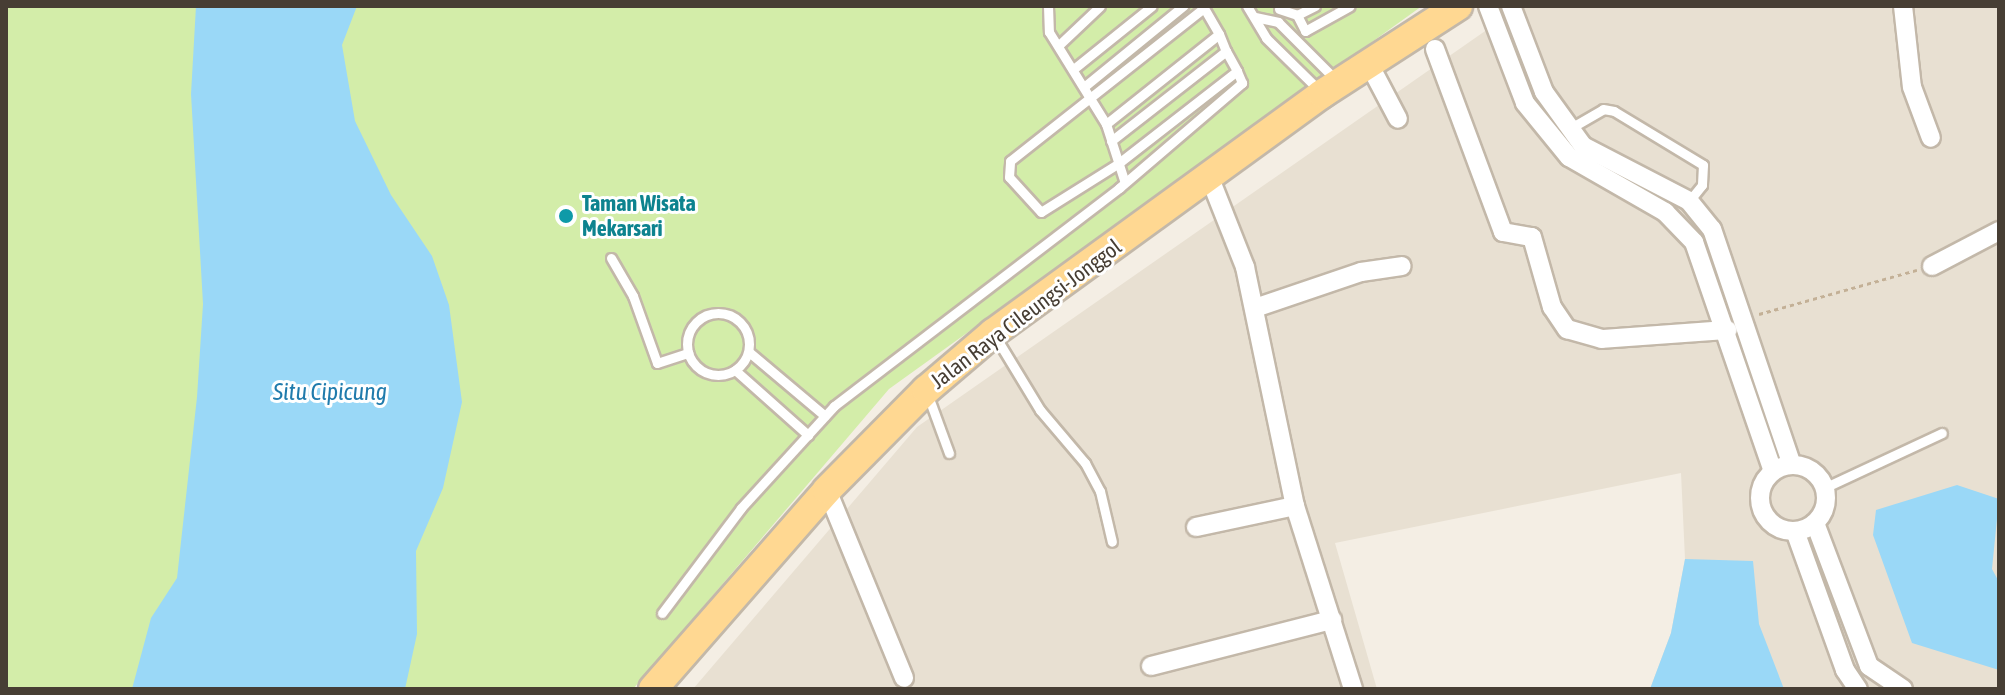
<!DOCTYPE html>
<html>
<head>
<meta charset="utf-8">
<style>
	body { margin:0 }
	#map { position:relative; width:2005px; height:695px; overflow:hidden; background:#f4eee4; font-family:"Asap Condensed",sans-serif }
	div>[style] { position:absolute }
	.residential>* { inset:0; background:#e8e0d2 }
	.green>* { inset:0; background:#d3eda9 }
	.water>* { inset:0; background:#9ad8f7 }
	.path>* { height:3px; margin-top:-1.5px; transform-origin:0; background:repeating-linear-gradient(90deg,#c3b096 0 4px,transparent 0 8px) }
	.roads { filter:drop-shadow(2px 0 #c3b8a9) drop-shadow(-2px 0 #c3b8a9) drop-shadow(0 2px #c3b8a9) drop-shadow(0 -2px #c3b8a9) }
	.lane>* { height:9px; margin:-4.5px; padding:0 4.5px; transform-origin:4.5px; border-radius:4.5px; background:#fff }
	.lane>.ring { margin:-4.5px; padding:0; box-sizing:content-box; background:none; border:9px solid #fff; border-radius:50% }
	.street>* { height:18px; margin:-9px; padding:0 9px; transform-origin:9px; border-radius:9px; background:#fff }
	.street>.ring { margin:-9px; padding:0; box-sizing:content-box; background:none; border:18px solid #fff; border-radius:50% }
	.primary>* { height:28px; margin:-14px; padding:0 14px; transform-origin:14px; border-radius:14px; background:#ffd892 }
	.dots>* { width:22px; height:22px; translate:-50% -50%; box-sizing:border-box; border:4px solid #fff; border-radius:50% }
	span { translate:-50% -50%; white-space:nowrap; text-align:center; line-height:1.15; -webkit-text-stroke:6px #fff; paint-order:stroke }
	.culture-label { font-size:22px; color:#0d838f; font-weight:700 }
	.left { translate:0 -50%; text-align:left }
	.street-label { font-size:22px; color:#473e34 }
	.water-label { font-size:24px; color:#207bac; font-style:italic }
	.frame { position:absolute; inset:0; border:8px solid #473e34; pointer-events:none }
</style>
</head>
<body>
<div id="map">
	<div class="residential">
		<div style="clip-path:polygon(1521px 6px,1999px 6px,1999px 689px,1650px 689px,1671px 633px,1685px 559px,1681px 473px,1335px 543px,1377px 689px,693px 689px,917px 427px)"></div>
	</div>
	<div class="green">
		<div style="clip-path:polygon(6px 6px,1422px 6px,889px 389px,633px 689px,6px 689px)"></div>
	</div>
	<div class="water">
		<div style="clip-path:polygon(196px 6px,357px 6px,342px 45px,355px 121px,391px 195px,432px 256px,449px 305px,462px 402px,443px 488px,416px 551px,417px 634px,405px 689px,132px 689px,151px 618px,177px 578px,197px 397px,203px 304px,191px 94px)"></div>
		<div style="clip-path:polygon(1957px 485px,1999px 499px,1992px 569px,1999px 582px,1999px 670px,1912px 643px,1873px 535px,1876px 510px)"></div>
		<div style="clip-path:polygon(1685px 559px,1753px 561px,1759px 624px,1784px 689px,1650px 689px,1671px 633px)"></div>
	</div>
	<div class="path">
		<div style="left:1759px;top:314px;width:164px;rotate:-15.6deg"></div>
	</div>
	<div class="roads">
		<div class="lane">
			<div style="left:1048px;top:6px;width:26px;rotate:88deg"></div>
			<div style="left:1049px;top:32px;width:108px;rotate:58.2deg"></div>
			<div style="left:1106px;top:124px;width:59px;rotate:72.2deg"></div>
			<div style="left:1247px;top:6px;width:37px;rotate:59deg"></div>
			<div style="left:1266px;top:38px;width:76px;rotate:44.5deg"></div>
			<div style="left:1315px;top:6px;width:20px;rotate:153deg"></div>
			<div style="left:1297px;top:15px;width:18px;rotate:63deg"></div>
			<div style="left:1305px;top:31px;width:51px;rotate:-29.1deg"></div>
			<div style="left:1279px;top:9px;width:19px;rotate:18deg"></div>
			<div style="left:1255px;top:17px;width:24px;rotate:12deg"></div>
			<div style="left:1278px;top:22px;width:82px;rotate:45deg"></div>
			<div style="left:1060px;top:44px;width:55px;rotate:-43.5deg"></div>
			<div style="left:1076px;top:67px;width:97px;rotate:-38.8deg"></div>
			<div style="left:1085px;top:86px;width:127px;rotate:-39.2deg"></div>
			<div style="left:1106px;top:124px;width:144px;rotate:-38.5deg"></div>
			<div style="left:1219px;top:34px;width:18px;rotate:68deg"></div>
			<div style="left:1569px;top:129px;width:39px;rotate:-30deg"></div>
			<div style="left:1603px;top:109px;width:11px;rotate:10deg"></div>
			<div style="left:1614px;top:111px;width:104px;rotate:31.2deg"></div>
			<div style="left:1703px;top:165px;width:20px;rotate:93deg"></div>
			<div style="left:1702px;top:185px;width:21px;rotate:129deg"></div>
			<div style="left:1111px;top:141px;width:146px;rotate:-38deg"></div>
			<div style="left:1226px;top:51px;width:23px;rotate:61deg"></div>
			<div style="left:611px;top:258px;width:44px;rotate:59.9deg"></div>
			<div style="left:633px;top:296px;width:71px;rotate:70.3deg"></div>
			<div style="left:657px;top:363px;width:33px;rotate:-18deg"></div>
			<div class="ring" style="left:687px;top:313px;width:53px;height:53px"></div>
			<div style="left:995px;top:336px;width:87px;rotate:58.7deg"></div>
			<div style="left:1040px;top:410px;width:70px;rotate:49.7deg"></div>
			<div style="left:1085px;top:463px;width:32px;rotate:62deg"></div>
			<div style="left:1100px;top:491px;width:52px;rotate:76.8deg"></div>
			<div style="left:749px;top:352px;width:99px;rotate:40.1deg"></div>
			<div style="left:735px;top:370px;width:98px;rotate:41.7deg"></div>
			<div style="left:927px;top:393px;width:64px;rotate:69.9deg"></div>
			<div style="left:1824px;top:488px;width:130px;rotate:-25deg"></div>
			<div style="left:662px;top:613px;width:131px;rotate:-53deg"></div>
			<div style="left:741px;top:508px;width:138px;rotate:-47.6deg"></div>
			<div style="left:834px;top:406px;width:359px;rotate:-37.4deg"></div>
			<div style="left:1119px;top:188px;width:162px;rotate:-40.5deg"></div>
			<div style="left:1242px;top:83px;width:13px;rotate:-113deg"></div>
			<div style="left:1237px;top:71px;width:150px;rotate:142.1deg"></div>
			<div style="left:1119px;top:163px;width:92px;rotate:147.9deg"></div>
			<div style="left:1041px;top:212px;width:47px;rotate:-132.4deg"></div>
			<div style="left:1009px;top:177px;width:16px;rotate:-86deg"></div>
			<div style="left:1010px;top:161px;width:247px;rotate:-38.3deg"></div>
			<div style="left:1204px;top:8px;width:30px;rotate:60deg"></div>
		</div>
		<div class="street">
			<div style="left:1488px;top:6px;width:104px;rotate:69.1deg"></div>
			<div style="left:1525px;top:103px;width:70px;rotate:50.8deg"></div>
			<div style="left:1569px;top:157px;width:111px;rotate:29.8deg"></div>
			<div style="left:1665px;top:212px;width:42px;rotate:46deg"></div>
			<div style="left:1694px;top:242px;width:242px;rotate:71deg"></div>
			<div style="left:1511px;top:6px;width:92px;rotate:69deg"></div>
			<div style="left:1544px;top:92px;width:67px;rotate:54.2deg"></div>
			<div style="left:1583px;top:146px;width:119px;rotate:27.4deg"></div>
			<div style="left:1689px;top:201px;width:36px;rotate:51deg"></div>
			<div style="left:1712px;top:229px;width:249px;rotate:71.3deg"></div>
			<div style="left:1903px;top:6px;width:81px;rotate:83.7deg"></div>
			<div style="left:1912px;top:87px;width:54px;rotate:69.6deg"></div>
			<div style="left:1435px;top:49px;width:195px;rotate:69.6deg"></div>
			<div style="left:1503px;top:232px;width:29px;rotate:10deg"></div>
			<div style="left:1532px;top:237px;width:73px;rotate:74.1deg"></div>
			<div style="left:1552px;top:307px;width:27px;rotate:56deg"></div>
			<div style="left:1567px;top:329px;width:36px;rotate:16deg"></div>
			<div style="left:1602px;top:339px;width:126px;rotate:-4.1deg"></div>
			<div style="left:1368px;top:62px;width:64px;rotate:62.2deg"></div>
			<div style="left:1209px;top:176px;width:98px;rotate:68.4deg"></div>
			<div style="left:1245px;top:267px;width:244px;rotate:78.2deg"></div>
			<div style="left:1295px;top:506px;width:192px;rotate:72.4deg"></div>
			<div style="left:1932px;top:266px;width:76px;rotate:-27.6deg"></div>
			<div style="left:1255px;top:308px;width:112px;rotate:-18.8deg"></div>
			<div style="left:1361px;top:272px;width:41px;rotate:-8.3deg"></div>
			<div class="ring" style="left:1760px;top:465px;width:48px;height:48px"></div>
			<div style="left:827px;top:490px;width:203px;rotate:67.7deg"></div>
			<div style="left:1815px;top:523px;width:153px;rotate:69.3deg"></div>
			<div style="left:1869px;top:666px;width:41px;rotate:34.1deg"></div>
			<div style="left:1196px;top:527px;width:101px;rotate:-12deg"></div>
			<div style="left:1795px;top:531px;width:148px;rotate:70.2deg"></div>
			<div style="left:1845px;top:670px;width:23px;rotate:56deg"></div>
			<div style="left:1151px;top:666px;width:187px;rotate:-14.3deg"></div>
		</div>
		<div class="primary">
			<div style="left:653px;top:689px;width:264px;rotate:-48.8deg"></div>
			<div style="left:827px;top:490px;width:141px;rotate:-45.3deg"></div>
			<div style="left:926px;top:390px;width:88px;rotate:-40.4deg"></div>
			<div style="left:993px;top:333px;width:407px;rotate:-36deg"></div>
			<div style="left:1322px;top:94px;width:162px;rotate:-32.9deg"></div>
		</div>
	</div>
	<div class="dots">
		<div style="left:566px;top:216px;background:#0f9aa8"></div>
	</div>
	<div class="culture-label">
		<span class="left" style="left:582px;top:216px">Taman Wisata<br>Mekarsari</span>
	</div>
	<div class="street-label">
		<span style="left:1026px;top:314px;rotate:-37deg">Jalan Raya Cileungsi-Jonggol</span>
	</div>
	<div class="water-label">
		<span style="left:330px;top:392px">Situ Cipicung</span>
	</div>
	<div class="frame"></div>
</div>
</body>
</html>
